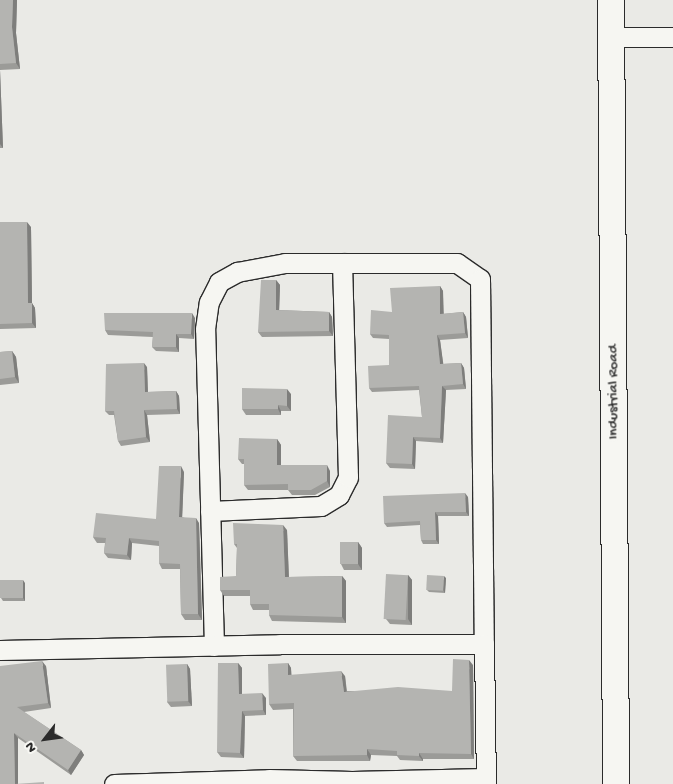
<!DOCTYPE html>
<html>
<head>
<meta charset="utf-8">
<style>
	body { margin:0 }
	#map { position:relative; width:673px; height:784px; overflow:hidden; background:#eaeae6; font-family:"Gochi Hand",sans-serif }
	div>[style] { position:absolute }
	.roads { filter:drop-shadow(1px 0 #2b2b2b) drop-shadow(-1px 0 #2b2b2b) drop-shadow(0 1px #2b2b2b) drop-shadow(0 -1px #2b2b2b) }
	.street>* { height:19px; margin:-9.5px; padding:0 9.5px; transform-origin:9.5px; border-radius:9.5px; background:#f6f6f2 }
	.secondary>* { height:26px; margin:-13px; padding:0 13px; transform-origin:13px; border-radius:13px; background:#f6f6f2 }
	.wall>* { inset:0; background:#9b9b98 }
	.shaded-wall>* { inset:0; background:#7e7e7c }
	.building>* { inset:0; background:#b4b4b1; transform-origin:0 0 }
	span { translate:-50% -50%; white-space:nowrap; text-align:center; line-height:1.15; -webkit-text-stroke:4.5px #f6f6f2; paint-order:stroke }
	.street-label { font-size:15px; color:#2b2b2b }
	.north { position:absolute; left:20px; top:714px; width:50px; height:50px; -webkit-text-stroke:4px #f6f6f2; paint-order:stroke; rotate:240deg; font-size:14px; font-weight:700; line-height:20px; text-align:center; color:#2b2b2b }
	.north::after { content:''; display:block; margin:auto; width:18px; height:22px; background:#2b2b2b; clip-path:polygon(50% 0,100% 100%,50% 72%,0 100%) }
</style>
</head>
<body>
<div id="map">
	<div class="roads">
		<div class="street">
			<div style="left:611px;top:37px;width:62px"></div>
			<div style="left:210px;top:511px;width:111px;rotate:-2.6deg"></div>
			<div style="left:321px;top:506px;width:21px;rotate:-31deg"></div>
			<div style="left:339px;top:495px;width:20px;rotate:-63deg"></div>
			<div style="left:348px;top:477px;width:214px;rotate:-91.6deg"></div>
			<div style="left:214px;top:646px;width:317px;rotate:-91.6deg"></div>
			<div style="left:205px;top:329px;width:27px;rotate:-82deg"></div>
			<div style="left:209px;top:302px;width:22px;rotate:-63deg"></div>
			<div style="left:219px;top:282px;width:21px;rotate:-29deg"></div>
			<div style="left:237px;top:272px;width:49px;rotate:-10.6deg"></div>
			<div style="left:285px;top:263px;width:172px"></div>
			<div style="left:457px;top:263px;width:28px;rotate:35deg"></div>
			<div style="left:480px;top:279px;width:365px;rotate:89.4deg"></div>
			<div style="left:0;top:650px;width:280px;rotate:-1.2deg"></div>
			<div style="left:280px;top:644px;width:204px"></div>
			<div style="left:484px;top:644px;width:140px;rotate:89.2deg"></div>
			<div style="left:114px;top:784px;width:155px;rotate:-1.8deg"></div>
			<div style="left:269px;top:779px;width:83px;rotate:1.4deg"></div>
			<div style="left:352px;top:784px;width:3px;rotate:-90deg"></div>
			<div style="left:352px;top:781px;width:134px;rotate:-1.3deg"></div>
		</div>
		<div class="secondary">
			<div style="left:611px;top:0;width:784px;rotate:89.63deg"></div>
		</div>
	</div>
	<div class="wall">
		<div style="clip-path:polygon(0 0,17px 0,16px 33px,20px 69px,0 70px,3px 148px,0 148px)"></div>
		<div style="clip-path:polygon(0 222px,31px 227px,32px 303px,35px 308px,36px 328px,0 329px)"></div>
		<div style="clip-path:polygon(276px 280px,280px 285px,279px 310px,329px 312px,332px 317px,333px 336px,262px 337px,258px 332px)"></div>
		<div style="clip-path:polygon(440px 286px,443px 291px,443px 314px,463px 312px,466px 317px,468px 338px,440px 340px,443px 364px,461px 363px,464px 368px,466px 389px,446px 390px,443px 443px,416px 441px,415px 469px,390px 468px,386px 463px,422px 417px,419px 390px,372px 392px,369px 388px,389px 365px,389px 339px,373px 338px,370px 334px,392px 312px)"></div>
		<div style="clip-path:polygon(195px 318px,194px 339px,179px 338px,179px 352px,156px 351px,152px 347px,153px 337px,108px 335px,105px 330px)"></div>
		<div style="clip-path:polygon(12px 351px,16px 357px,19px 383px,0 385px,0 352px)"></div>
		<div style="clip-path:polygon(147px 367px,148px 392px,176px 391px,179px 396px,180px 414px,147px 415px,150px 442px,121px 446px,118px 441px,114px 415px,109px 415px,105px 411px)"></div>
		<div style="clip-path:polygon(291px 394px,291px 411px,281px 411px,281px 415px,246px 415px,242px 409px)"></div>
		<div style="clip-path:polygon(277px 439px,281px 445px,281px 465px,330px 471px,330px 487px,315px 495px,292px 495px,288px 490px,248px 490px,244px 485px,244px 464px,242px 464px,238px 459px)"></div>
		<div style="clip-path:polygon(184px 472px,182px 517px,199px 523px,202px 620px,185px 620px,181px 614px,180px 569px,162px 569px,159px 563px,159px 546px,132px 543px,131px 560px,108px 558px,104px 553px,105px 543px,97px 543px,93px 537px,156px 519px)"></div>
		<div style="clip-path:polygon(468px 497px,469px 516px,438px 516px,439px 544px,423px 544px,421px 540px,420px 525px,387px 527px,384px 523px)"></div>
		<div style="clip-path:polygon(287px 530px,289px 577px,342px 576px,346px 581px,346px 623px,272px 621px,269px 615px,269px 610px,253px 610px,250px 604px,250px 596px,224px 596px,220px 590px,236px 576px,237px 548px,234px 544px)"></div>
		<div style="clip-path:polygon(358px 542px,362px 548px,362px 570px,344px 570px,341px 564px)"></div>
		<div style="clip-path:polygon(408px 575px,412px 580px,412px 625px,390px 624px,386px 619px)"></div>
		<div style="clip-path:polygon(446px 578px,445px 593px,429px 592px,427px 590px)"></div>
		<div style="clip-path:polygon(25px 583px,25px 601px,3px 601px,1px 598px)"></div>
		<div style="clip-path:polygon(238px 663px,242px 668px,242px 694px,266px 698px,266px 715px,245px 716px,244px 758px,221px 757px,217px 752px)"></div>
		<div style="clip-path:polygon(288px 663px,291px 668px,291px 675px,345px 676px,347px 691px,452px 691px,473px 665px,474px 759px,423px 759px,423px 761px,400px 760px,397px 756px,371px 755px,370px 761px,297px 761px,293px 756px,293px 709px,273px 710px,269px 704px)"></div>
		<div style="clip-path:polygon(187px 664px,190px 669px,192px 706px,171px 707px,167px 702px)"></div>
		<div style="clip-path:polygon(0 666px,46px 666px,51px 708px,24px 712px,81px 750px,84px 755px,71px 775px,18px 738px,18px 784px,46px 784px,0 784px)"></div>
	</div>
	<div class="shaded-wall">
		<div style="clip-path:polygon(13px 0,17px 0,16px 33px,20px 69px,16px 63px,12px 27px)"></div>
		<div style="clip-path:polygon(0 69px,0 70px,3px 148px,0 144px)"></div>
		<div style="clip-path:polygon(27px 222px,31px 227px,32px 303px,35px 308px,36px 328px,32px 323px,28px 303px)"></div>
		<div style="clip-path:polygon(276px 280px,280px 285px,279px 315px,276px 310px)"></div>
		<div style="clip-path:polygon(440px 286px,443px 291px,444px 319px,440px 314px)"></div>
		<div style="clip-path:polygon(329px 312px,332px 317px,333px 336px,329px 331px)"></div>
		<div style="clip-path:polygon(463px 312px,466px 317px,468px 338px,465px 333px)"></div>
		<div style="clip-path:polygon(192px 313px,195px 318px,194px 339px,191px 334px)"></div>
		<div style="clip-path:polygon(176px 334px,179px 338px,179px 352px,176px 347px)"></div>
		<div style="clip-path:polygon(437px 335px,440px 340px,444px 369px,440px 364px)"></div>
		<div style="clip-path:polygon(12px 351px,16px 357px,19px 383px,15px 377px)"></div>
		<div style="clip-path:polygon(144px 363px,147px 367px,148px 396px,145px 392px)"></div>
		<div style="clip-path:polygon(461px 363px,464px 368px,466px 389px,463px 384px)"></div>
		<div style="clip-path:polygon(442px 386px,446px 390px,443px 443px,440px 438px)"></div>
		<div style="clip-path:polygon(287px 389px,291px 394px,291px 411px,287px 406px)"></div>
		<div style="clip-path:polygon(176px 391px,179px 396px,180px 414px,177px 409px)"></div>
		<div style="clip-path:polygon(278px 405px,281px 411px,281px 415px,278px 409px)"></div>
		<div style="clip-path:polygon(144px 410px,147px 415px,150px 442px,146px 437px)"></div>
		<div style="clip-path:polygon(413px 437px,416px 441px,415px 469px,412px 464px)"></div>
		<div style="clip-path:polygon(277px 439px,281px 445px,281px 471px,277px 465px)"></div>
		<div style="clip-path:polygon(327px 465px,330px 471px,330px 487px,327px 481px)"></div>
		<div style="clip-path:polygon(181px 466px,184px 472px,182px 522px,179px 517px)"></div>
		<div style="clip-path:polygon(465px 493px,468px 497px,469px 516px,466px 512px)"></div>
		<div style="clip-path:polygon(435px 512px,438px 516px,439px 544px,436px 540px)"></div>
		<div style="clip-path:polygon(196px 518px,199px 523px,202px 620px,198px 614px)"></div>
		<div style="clip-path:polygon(283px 525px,287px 530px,289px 582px,285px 577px)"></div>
		<div style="clip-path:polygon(129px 538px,132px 543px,131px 560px,127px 555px)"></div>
		<div style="clip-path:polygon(358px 542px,362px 548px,362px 570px,358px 564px)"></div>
		<div style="clip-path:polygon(408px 575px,412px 580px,412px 625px,408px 619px)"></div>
		<div style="clip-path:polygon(342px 576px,346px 581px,346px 623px,342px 617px)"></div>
		<div style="clip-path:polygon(444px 576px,446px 578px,445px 593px,443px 590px)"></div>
		<div style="clip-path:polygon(23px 580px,25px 583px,25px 601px,23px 598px)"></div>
		<div style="clip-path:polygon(469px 660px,473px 665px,474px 759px,471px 754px)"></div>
		<div style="clip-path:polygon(42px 661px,46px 666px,51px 708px,48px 703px)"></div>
		<div style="clip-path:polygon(238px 663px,242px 668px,242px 699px,239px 694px)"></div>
		<div style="clip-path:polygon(288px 663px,291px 668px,292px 681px,288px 675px)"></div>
		<div style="clip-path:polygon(187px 664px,190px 669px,192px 706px,188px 701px)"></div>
		<div style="clip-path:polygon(341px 671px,345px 676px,347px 697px,344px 692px)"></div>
		<div style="clip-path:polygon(262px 693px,266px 698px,266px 715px,263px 710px)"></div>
		<div style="clip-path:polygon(242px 711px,245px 716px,244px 758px,240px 753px)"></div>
		<div style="clip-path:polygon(14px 733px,18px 738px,18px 784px,15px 784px)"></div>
		<div style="clip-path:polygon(367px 749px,371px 755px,370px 761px,367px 755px)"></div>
		<div style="clip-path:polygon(81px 750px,84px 755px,71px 775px,68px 770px)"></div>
		<div style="clip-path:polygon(419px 753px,423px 759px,423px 761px,419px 756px)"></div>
	</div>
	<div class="building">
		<div style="clip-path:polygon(0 0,13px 0,12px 27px,16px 63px,0 64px)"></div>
		<div style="clip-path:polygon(0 222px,27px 222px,28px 303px,32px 303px,32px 323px,0 324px)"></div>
		<div style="clip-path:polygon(261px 280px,276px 280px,276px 310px,329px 312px,329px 331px,258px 332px)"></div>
		<div style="clip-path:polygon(440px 286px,440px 314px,463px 312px,465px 333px,437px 335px,440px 364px,461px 363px,463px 384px,442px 386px,440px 438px,413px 437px,412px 464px,386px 463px,388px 415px,422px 417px,419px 386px,369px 388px,368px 366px,389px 365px,389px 335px,370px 334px,371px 310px,392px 312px,390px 288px)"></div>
		<div style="clip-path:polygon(104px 313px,192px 313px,191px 334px,176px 334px,176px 347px,152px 347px,153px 332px,105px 330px)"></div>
		<div style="clip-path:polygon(12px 351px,15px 377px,0 379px,0 352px)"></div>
		<div style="clip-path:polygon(144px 363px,145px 392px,176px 391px,177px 409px,144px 410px,146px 437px,118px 441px,114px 411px,105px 411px,106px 364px)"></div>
		<div style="clip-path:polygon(242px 388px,287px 389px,287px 406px,278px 405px,278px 409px,242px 409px)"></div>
		<div style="clip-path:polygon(239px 438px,277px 439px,277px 465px,327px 465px,327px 481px,311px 490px,288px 490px,288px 484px,244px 485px,244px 459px,238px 459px)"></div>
		<div style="clip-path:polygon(159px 466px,181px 466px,179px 517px,196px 518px,198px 614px,181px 614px,180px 564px,159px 563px,159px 541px,129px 538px,127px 555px,104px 553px,106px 538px,93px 537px,96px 513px,156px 519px)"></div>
		<div style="clip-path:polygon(465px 493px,466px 512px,435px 512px,436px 540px,421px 540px,420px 521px,384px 523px,383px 496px)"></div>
		<div style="clip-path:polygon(233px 523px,283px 525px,285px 577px,342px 576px,342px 617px,269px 615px,269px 604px,250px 604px,250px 590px,220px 590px,220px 577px,236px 576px,237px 544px,234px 544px)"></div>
		<div style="left:358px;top:542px;width:22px;height:18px;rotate:90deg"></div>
		<div style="left:386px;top:574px;width:22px;height:45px;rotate:3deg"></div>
		<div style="left:427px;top:575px;width:17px;height:15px;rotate:3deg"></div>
		<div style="left:23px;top:580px;width:18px;height:23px;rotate:90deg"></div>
		<div style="clip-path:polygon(453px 659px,469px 660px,471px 754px,419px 753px,419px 756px,397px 755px,397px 751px,367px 749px,367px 755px,293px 756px,294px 703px,269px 704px,268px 664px,288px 663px,288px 675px,341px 671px,344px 692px,398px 687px,452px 691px)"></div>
		<div style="clip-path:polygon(42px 661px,48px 703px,17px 707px,81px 750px,68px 770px,14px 733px,15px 784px,44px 782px,44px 784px,0 784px,0 666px)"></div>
		<div style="clip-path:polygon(218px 663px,238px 663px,239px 694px,262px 693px,263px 710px,242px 711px,240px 753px,217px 752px)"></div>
		<div style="left:187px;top:664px;width:37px;height:21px;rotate:88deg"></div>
	</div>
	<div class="street-label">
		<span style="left:614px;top:392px;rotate:-90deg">Industrial Road</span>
	</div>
	<div class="north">N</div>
</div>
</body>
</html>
